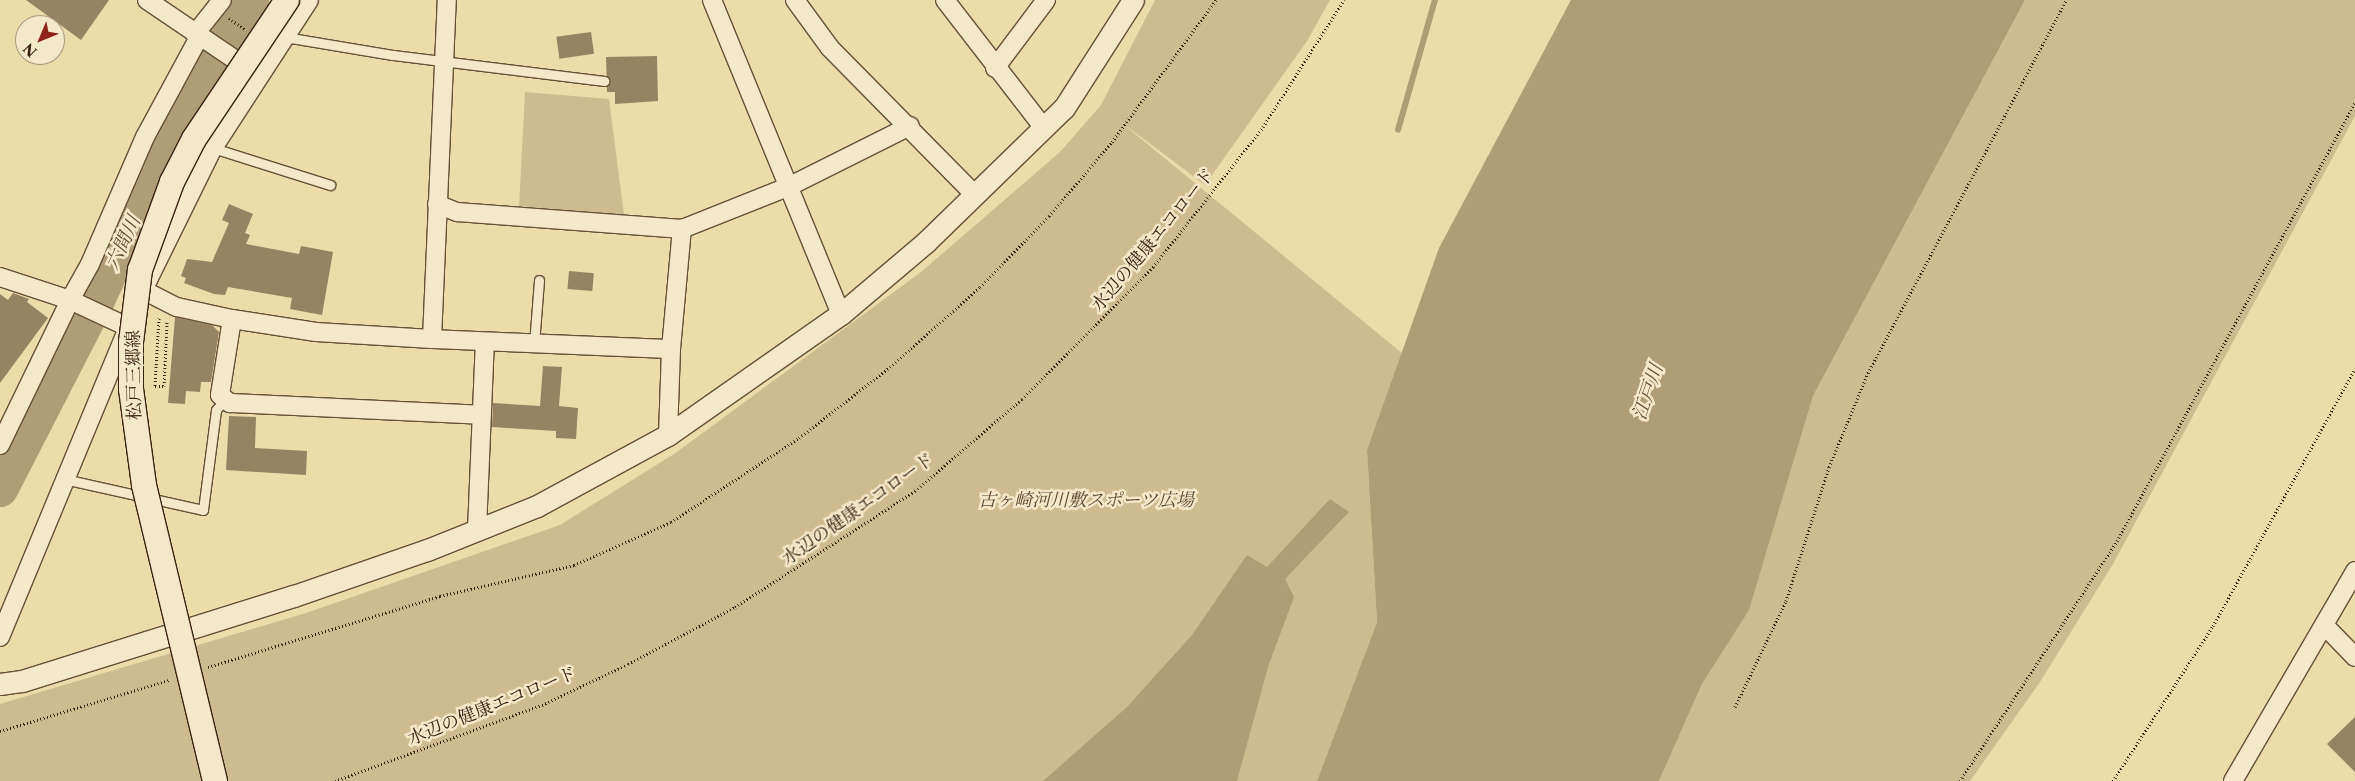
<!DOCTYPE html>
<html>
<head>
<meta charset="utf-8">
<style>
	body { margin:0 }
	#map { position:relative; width:2355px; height:781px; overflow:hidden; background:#ecdcaa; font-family:"Libre Caslon Text","Noto Serif JP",serif }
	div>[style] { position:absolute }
	.green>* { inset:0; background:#cebc90 }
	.water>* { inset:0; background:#af9d76 }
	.stream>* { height:5.5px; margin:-2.75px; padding:0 2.75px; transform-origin:2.75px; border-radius:2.75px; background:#af9d76 }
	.river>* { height:35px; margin:-17.5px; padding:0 17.5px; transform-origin:17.5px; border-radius:17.5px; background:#af9d76 }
	.building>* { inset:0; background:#968361; transform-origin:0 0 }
	.path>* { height:3px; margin-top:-1.5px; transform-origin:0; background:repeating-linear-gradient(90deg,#392211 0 1px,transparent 0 3.5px) }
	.roads { filter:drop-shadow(1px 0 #665037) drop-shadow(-1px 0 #665037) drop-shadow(0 1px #665037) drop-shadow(0 -1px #665037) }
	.service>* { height:9px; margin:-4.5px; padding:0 4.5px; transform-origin:4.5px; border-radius:4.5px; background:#f3e8c8 }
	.minor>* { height:18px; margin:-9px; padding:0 9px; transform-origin:9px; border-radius:9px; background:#f3e8c8 }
	.tertiary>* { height:21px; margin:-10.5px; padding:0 10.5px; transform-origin:10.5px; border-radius:10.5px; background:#f3e8c8 }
	.bridges { filter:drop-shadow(1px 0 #392211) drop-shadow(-1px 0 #392211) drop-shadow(0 1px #392211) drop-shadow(0 -1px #392211) }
	.secondary-bridge>* { height:24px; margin:-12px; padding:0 12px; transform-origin:12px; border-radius:12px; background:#f3e8c8 }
	span { translate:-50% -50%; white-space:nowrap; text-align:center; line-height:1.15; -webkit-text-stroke:5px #f3e8c8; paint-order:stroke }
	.street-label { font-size:18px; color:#392211 }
	.park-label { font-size:18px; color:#5e4831; font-style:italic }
	.water-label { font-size:19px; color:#624d34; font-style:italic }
	.north { position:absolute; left:15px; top:15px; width:50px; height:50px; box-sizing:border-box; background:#f3e8c8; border:1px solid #a9997f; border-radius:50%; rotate:225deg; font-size:14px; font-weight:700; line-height:20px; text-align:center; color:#392211 }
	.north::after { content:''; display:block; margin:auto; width:18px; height:22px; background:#8f2418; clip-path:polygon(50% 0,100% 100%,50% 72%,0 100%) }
</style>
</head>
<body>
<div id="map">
	<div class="green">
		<div style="clip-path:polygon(1155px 0,1330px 0,1307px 41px,1205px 185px,1117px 119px,1403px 354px,1367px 450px,1377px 622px,1317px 781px,0 781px,0 704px,306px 613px,560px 525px,674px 454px,921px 272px,1061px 151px,1101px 105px)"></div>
		<div style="clip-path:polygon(2025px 0,2355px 0,2355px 116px,2113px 564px,2040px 682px,1970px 781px,1659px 781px,1702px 684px,1749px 609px,1813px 396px)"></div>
		<div style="clip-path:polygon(525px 92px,609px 99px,624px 215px,519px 206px)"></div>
	</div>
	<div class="water">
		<div style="clip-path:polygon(242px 0,261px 0,215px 76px,200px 67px)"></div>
		<div style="clip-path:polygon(1571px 0,2025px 0,1813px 396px,1749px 610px,1702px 684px,1659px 781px,1317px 781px,1377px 622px,1367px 450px,1439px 248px)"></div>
		<div style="clip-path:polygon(1330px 499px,1349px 512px,1285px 579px,1294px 597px,1268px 667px,1237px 781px,1043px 781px,1127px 707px,1192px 635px,1247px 555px,1267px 567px)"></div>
	</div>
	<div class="stream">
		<div style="left:1398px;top:130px;width:135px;rotate:-74.1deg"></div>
	</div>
	<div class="river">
		<div style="left:0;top:489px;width:210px;rotate:-62.8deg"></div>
		<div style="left:96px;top:302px;width:161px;rotate:-65.3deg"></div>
		<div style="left:163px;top:156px;width:114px;rotate:-63deg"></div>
		<div style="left:215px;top:54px;width:65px;rotate:-56.3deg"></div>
	</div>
	<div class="building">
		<div style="clip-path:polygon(26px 0,109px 0,81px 40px)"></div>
		<div style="left:591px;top:32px;width:22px;height:35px;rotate:82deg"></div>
		<div style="clip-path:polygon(657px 56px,658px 101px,615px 104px,615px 92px,607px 92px,606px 57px)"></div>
		<div style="clip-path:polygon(229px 204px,253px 214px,245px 233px,250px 235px,246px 244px,299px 254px,301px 246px,333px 252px,322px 315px,290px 309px,292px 298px,228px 287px,225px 295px,214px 294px,184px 283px,186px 278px,181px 276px,187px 259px,212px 262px,229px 223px,222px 220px)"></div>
		<div style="left:569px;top:271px;width:25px;height:18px;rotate:5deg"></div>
		<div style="clip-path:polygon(13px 293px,29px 299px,27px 302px,48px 318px,0 383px,0 294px,8px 300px)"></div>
		<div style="clip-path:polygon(175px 317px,212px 325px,219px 332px,211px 382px,201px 382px,200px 392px,186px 391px,185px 404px,168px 403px)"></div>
		<div style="clip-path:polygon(543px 366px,562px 367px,559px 406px,578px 408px,576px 439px,556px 438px,556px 431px,492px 427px,493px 403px,540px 406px)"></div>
		<div style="clip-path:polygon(229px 416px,256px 417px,255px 448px,307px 451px,306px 475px,226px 470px)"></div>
		<div style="clip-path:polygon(2355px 717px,2355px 772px,2327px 744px)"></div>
	</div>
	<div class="path">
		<div style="left:229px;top:18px;width:19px;rotate:36deg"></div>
		<div style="left:159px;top:318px;width:68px;rotate:93.4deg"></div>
		<div style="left:155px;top:386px;width:9px"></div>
		<div style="left:164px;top:386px;width:64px;rotate:-87.3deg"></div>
		<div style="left:208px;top:667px;width:243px;rotate:-17deg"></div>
		<div style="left:440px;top:596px;width:138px;rotate:-13deg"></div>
		<div style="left:574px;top:565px;width:106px;rotate:-23.9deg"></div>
		<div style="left:671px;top:522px;width:153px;rotate:-33.3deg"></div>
		<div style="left:799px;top:438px;width:115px;rotate:-38deg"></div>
		<div style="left:890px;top:367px;width:120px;rotate:-41.6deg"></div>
		<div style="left:980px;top:287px;width:99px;rotate:-45.8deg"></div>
		<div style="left:1049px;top:216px;width:97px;rotate:-49.6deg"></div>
		<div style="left:1112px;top:142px;width:176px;rotate:-53.8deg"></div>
		<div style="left:1735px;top:707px;width:118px;rotate:-64.3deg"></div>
		<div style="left:1786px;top:601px;width:141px;rotate:-72.2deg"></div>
		<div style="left:1829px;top:467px;width:102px;rotate:-67.5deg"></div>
		<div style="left:1868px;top:373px;width:422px;rotate:-62deg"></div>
		<div style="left:0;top:731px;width:177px;rotate:-16.8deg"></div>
		<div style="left:335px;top:781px;width:221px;rotate:-20.2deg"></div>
		<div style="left:542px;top:705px;width:95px;rotate:-25.5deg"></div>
		<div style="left:628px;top:664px;width:121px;rotate:-28deg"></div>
		<div style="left:735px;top:607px;width:214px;rotate:-32.8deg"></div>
		<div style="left:915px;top:491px;width:141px;rotate:-40.7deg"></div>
		<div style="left:1022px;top:399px;width:186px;rotate:-45.2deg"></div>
		<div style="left:1153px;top:267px;width:178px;rotate:-51.8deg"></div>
		<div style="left:1263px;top:127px;width:151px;rotate:-57.5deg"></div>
		<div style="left:1960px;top:781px;width:287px;rotate:-56.8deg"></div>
		<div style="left:2117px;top:541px;width:499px;rotate:-61.5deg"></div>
		<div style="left:2113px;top:781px;width:184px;rotate:-57.2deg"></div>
		<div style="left:2213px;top:626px;width:294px;rotate:-61.1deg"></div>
	</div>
	<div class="roads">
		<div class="service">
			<div style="left:285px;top:37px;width:109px;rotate:9.5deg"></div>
			<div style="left:393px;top:55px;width:213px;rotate:7deg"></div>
			<div style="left:213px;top:148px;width:123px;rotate:17.5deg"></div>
			<div style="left:534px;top:344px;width:64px;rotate:-85.5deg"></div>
			<div style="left:64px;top:479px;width:142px;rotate:12.6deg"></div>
			<div style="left:203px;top:510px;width:101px;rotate:-82.6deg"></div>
			<div style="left:216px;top:410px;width:14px;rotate:-51deg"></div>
		</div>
		<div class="minor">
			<div style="left:147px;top:0;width:127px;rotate:34.1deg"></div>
			<div style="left:712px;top:0;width:339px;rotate:67.7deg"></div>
			<div style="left:795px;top:0;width:59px;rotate:53.9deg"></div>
			<div style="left:830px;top:48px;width:206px;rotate:45.4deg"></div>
			<div style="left:945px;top:0;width:162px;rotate:52.3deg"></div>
			<div style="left:195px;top:34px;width:43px;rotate:-51.5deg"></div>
			<div style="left:995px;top:68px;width:85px;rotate:-53.1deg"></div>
			<div style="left:437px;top:204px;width:22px;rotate:22deg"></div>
			<div style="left:457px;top:212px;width:226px;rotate:4.3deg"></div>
			<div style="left:682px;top:229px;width:116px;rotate:-21.7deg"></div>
			<div style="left:790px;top:186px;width:134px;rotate:-26.6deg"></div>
			<div style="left:0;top:277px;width:74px;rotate:18.2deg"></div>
			<div style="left:70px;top:300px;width:41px;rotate:-60.9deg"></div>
			<div style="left:90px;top:264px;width:138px;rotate:-66.6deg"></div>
			<div style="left:145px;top:137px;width:114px;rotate:-61.6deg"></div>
			<div style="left:144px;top:288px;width:156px;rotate:-63.8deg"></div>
			<div style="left:213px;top:148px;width:176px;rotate:-57deg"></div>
			<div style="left:143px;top:290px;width:38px;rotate:27deg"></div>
			<div style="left:177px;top:307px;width:56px;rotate:12.3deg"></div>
			<div style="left:232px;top:319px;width:85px;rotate:8.8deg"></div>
			<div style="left:316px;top:332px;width:116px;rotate:3.5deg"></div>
			<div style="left:432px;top:339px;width:339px;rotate:-87.5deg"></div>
			<div style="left:232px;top:319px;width:77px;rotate:99deg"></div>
			<div style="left:220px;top:395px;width:13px;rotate:39deg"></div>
			<div style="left:230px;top:403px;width:252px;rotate:2.7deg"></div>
			<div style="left:432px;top:339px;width:239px;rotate:2.4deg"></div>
			<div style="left:671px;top:349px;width:86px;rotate:92deg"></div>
			<div style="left:671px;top:349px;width:121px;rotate:-84.8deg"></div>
			<div style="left:0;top:445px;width:161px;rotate:-64.2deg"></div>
			<div style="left:70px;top:300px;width:64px;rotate:25deg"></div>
			<div style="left:477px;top:530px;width:188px;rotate:-87.6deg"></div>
			<div style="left:2325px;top:626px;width:43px;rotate:45.9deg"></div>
			<div style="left:0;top:637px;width:337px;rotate:-67.5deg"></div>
			<div style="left:2233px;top:781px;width:243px;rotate:-59.8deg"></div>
		</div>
		<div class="tertiary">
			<div style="left:0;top:684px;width:22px;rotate:-8deg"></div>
			<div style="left:22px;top:681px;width:285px;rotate:-17.4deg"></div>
			<div style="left:294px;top:596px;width:141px;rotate:-19.1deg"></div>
			<div style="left:427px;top:550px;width:118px;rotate:-21.8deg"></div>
			<div style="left:537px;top:506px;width:149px;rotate:-28.5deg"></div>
			<div style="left:668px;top:435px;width:211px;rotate:-35deg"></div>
			<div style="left:841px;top:314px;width:111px;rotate:-40.3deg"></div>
			<div style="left:926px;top:242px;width:192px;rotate:-44.2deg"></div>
			<div style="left:1064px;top:108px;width:128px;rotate:-57.4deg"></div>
		</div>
	</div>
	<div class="bridges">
		<div class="secondary-bridge">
			<div style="left:215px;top:781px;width:304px;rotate:-103.5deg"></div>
			<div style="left:144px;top:485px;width:97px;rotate:-97.7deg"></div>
			<div style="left:131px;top:389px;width:47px;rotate:-90deg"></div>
			<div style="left:131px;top:342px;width:73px;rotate:-82.9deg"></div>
			<div style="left:140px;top:270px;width:94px;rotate:-70deg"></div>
			<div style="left:172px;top:182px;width:48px;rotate:-62.9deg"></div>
			<div style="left:194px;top:139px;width:167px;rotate:-56.2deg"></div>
		</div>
	</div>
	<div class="street-label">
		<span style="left:1153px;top:240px;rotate:-50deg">水辺の健康エコロード</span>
		<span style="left:134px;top:375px;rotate:-91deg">松戸三郷線</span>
		<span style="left:858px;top:509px;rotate:-35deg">水辺の健康エコロード</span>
		<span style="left:492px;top:706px;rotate:-22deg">水辺の健康エコロード</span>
	</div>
	<div class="park-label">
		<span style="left:1086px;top:500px">古ヶ崎河川敷スポーツ広場</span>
	</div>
	<div class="water-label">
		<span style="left:123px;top:243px;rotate:-65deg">六間川</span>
		<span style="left:1648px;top:392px;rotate:-71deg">江戸川</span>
	</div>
	<div class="north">N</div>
</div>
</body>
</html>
